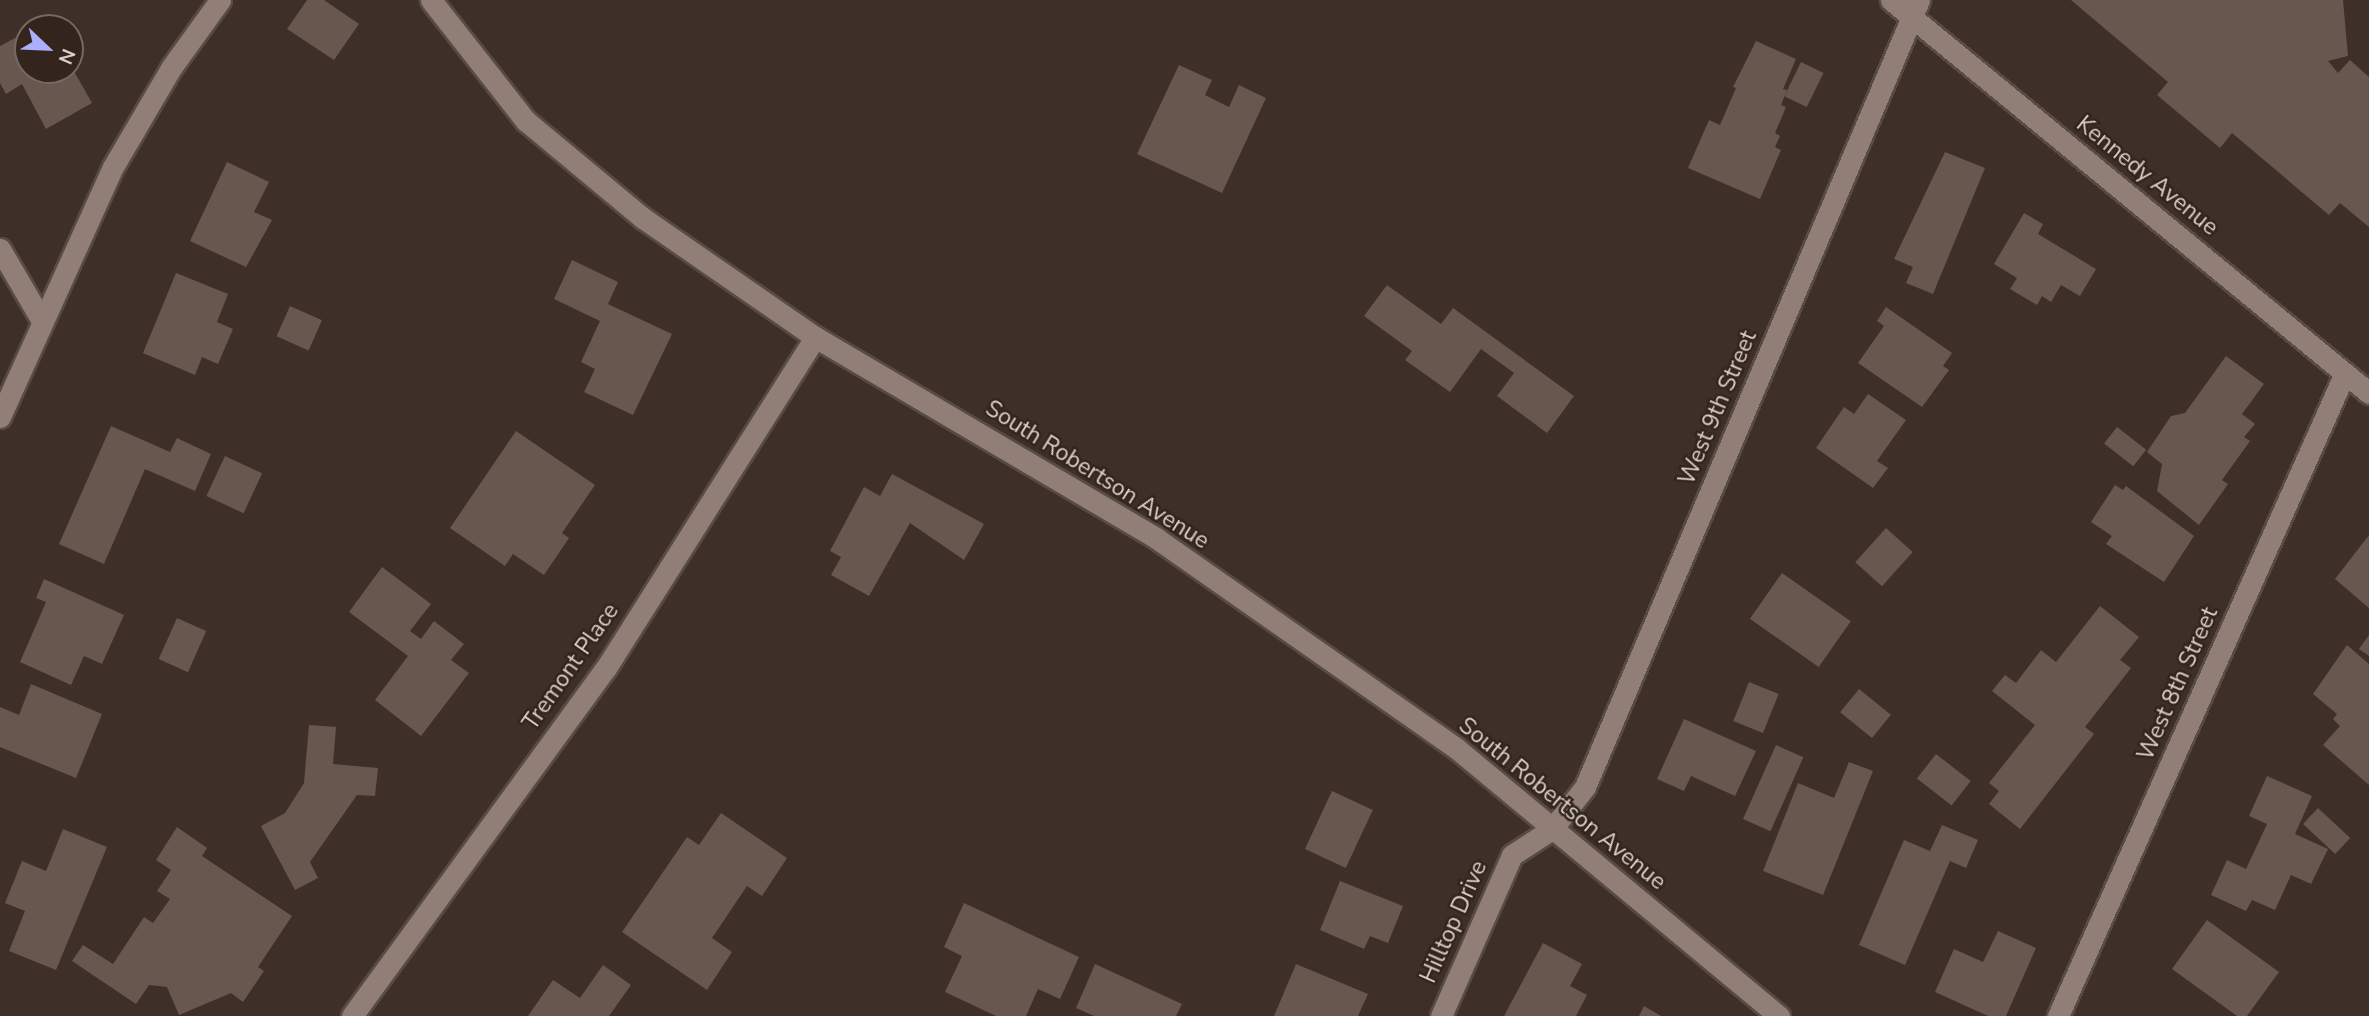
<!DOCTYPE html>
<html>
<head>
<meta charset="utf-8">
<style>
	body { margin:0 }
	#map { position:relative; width:2369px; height:1016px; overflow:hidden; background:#3e2f28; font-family:"Nunito Sans",sans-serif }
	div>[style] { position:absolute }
	.building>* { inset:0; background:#68574f; transform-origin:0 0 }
	.roads { filter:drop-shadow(2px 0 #574b44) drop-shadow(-2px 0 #574b44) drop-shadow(0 2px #574b44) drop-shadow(0 -2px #574b44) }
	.street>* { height:21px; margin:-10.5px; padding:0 10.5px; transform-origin:10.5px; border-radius:10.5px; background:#917f77 }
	span { translate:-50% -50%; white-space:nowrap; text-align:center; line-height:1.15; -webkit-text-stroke:5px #33251e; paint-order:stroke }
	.street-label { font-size:23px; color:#dad0cb }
	.north { position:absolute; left:14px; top:14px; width:70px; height:70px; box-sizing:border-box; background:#33251e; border:2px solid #766963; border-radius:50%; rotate:113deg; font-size:19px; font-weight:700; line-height:28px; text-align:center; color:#dad0cb }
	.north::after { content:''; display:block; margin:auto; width:24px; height:32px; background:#acaffb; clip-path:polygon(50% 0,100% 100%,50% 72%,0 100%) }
</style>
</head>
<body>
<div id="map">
	<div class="building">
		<div style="clip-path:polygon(307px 0,324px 0,359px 24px,334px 60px,287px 29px)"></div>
		<div style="clip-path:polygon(2071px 0,2343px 0,2348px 56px,2328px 61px,2338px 73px,2350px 60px,2369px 77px,2369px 227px,2340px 203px,2329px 215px,2232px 133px,2220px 148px,2157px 95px,2168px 82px)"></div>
		<div style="clip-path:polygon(28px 31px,28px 70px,70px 70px,70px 64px,92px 103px,46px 129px,22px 84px,6px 94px,0 83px,0 46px)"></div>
		<div style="clip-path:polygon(1756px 41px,1796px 59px,1783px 89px,1787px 90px,1781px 105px,1786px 107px,1775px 133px,1780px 136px,1775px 147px,1781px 150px,1760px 199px,1688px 168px,1709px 120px,1720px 125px,1736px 88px,1733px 87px)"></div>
		<div style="left:1801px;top:62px;width:25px;height:38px;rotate:26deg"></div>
		<div style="clip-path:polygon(1179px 65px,1212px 80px,1205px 95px,1229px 107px,1239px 85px,1266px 98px,1222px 193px,1137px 154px)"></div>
		<div style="clip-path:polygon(1945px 152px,1985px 168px,1933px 294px,1906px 283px,1913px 267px,1894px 259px)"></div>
		<div style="clip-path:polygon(227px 162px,269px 182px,254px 212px,272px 220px,246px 267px,190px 241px)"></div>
		<div style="clip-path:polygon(2024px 213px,2043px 224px,2038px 234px,2096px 269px,2080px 296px,2061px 285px,2051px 302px,2042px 296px,2037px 305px,2010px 289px,2017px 278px,1994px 264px)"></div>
		<div style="clip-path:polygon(572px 260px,618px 282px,608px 304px,672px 334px,633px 415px,584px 392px,595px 369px,581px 362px,600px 321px,554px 299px)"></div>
		<div style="clip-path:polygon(176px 273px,228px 294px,217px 322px,233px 329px,218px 364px,202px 357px,195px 375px,143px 353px)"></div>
		<div style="clip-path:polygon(1387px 285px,1441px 324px,1453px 308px,1574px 396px,1547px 433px,1497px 396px,1514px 373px,1481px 349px,1450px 392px,1405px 360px,1412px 351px,1364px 316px)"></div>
		<div style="left:290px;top:306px;width:35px;height:33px;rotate:24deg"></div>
		<div style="clip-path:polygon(1886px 307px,1952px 353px,1943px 366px,1949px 370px,1922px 407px,1858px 363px,1884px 326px,1877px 321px)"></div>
		<div style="clip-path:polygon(2226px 356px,2264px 384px,2242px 414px,2255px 424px,2244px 437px,2250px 441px,2222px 480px,2228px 484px,2199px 525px,2157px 491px,2162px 464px,2147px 452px,2171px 416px,2185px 413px)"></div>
		<div style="clip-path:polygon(1868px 394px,1906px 420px,1877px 461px,1888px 468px,1873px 488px,1816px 448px,1844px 407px,1854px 414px)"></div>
		<div style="clip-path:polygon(111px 426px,170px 452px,177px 438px,211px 454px,195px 491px,145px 469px,104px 564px,59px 544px)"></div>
		<div style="left:2117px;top:427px;width:37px;height:21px;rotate:38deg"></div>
		<div style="clip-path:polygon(516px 431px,595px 485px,562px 533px,569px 538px,544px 575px,513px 554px,505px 566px,450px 528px)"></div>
		<div style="left:225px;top:456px;width:41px;height:44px;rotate:25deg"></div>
		<div style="clip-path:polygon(892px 474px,984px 524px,964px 560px,910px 523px,869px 596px,831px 575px,841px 557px,830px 551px,864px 487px,880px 496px)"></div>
		<div style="clip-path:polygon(2115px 485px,2123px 490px,2126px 486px,2194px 536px,2164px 582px,2106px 544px,2112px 536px,2091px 522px)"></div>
		<div style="left:1886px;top:528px;width:36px;height:46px;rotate:42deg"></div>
		<div style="clip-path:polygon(2369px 535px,2369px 608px,2335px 579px)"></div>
		<div style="clip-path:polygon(382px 567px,431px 604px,410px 631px,421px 639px,434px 621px,464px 644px,451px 660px,469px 673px,421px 736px,375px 700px,408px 656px,349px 612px)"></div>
		<div style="left:1782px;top:573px;width:84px;height:56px;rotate:35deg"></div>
		<div style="clip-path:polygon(44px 579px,124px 615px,102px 664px,84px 656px,71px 685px,20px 662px,46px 602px,36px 598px)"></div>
		<div style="clip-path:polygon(2100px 606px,2139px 637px,2120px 660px,2131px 668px,2085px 727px,2094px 734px,2020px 829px,1989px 804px,1999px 791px,1989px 783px,2035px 725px,1992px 691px,2005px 675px,2016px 683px,2041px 650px,2056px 662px)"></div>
		<div style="left:177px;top:618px;width:32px;height:45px;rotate:24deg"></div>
		<div style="clip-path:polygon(2369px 635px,2369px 656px,2359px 649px)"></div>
		<div style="clip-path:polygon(2347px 645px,2369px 664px,2369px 785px,2323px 745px,2340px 726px,2333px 719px,2337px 714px,2313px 694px)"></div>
		<div style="left:1749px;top:682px;width:32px;height:42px;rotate:22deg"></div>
		<div style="clip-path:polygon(31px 684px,102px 714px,76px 778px,0 747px,0 707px,19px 715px)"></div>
		<div style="left:1859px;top:689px;width:41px;height:30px;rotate:39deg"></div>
		<div style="clip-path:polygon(1684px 719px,1756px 751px,1735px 796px,1691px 776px,1684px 791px,1657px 779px)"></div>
		<div style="clip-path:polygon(309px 725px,336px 727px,333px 764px,378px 768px,375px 796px,357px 795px,310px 862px,318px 878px,295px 890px,261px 826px,285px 813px,304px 783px)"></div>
		<div style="left:1776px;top:745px;width:30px;height:81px;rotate:24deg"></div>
		<div style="left:1936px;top:754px;width:44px;height:31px;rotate:38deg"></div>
		<div style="clip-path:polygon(1849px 762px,1873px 771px,1823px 895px,1763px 871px,1798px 783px,1834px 798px)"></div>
		<div style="clip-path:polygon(2267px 776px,2312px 796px,2295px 834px,2328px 849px,2311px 884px,2291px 875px,2275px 910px,2252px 900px,2246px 911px,2211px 895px,2227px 860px,2246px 869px,2267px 824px,2249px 816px)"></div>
		<div style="left:1332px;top:791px;width:45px;height:64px;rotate:25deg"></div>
		<div style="left:2318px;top:808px;width:44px;height:22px;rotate:43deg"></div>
		<div style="clip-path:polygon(721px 813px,787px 858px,762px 896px,747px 886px,712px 938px,732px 952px,707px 990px,622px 932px,687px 837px,699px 845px)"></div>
		<div style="clip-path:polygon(1942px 825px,1978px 840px,1966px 868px,1950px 861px,1905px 965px,1859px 945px,1904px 840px,1930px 851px)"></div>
		<div style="clip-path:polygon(177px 827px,207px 848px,202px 856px,292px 916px,258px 967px,264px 971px,243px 1002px,231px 993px,179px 1015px,167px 987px,149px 985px,136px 1004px,72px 961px,83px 945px,113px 964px,144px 917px,153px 923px,170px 899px,157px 891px,171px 870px,156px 860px)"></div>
		<div style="clip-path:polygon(63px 829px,107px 847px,56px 970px,9px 951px,25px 911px,5px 903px,22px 861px,46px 871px)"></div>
		<div style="clip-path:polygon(1340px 881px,1403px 906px,1388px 943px,1370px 936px,1364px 949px,1320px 930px)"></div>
		<div style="clip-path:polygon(964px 903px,1079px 957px,1060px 999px,1038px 989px,1026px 1016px,996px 1016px,945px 992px,962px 956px,944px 947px)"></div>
		<div style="clip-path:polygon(2207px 920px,2279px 972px,2247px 1016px,2237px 1016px,2172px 969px)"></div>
		<div style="clip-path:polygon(1998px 931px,2036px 948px,2006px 1016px,1988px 1016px,1935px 992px,1954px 949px,1983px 962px)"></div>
		<div style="clip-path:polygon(1543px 943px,1582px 964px,1570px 986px,1587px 995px,1576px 1016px,1504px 1016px)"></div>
		<div style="clip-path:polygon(1095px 964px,1182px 1004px,1176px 1016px,1094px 1016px,1076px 1008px)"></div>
		<div style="clip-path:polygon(1296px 964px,1368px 994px,1358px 1016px,1274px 1016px)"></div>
		<div style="clip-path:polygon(603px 965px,631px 985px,609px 1016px,528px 1016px,553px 980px,580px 998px)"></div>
		<div style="clip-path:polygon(1644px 1006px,1661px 1016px,1639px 1016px)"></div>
	</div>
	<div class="roads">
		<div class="street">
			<div style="left:431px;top:0;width:154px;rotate:51.9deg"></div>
			<div style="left:526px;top:121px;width:152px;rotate:39.7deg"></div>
			<div style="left:643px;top:218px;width:209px;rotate:34.7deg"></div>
			<div style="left:815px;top:337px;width:396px;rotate:30.5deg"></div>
			<div style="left:1156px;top:538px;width:366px;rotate:35deg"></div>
			<div style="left:1456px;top:748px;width:420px;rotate:39.7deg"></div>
			<div style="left:1891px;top:0;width:619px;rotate:39.43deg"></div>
			<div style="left:0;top:249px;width:83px;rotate:59.7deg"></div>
			<div style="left:0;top:417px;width:274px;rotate:-65.7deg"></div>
			<div style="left:113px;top:167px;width:115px;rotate:-59.6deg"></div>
			<div style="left:171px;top:68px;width:84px;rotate:-54.2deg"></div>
			<div style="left:352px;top:1016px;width:431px;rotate:-53.9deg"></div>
			<div style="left:606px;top:668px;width:391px;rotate:-57.7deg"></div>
			<div style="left:1441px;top:1016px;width:176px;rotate:-66.2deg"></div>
			<div style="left:1512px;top:855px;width:48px;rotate:-33deg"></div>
			<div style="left:1552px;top:829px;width:53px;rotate:-51.8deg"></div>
			<div style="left:1585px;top:787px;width:855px;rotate:-67deg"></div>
			<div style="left:2058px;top:1016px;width:704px;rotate:-65.95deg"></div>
		</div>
	</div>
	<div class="street-label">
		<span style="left:2147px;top:176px;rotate:39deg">Kennedy Avenue</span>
		<span style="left:1718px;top:408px;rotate:-67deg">West 9th Street</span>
		<span style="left:1097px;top:475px;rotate:32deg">South Robertson Avenue</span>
		<span style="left:571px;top:667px;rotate:-55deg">Tremont Place</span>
		<span style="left:2178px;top:684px;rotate:-66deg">West 8th Street</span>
		<span style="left:1562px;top:804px;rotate:39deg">South Robertson Avenue</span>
		<span style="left:1454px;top:922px;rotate:-66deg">Hilltop Drive</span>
	</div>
	<div class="north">N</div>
</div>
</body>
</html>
